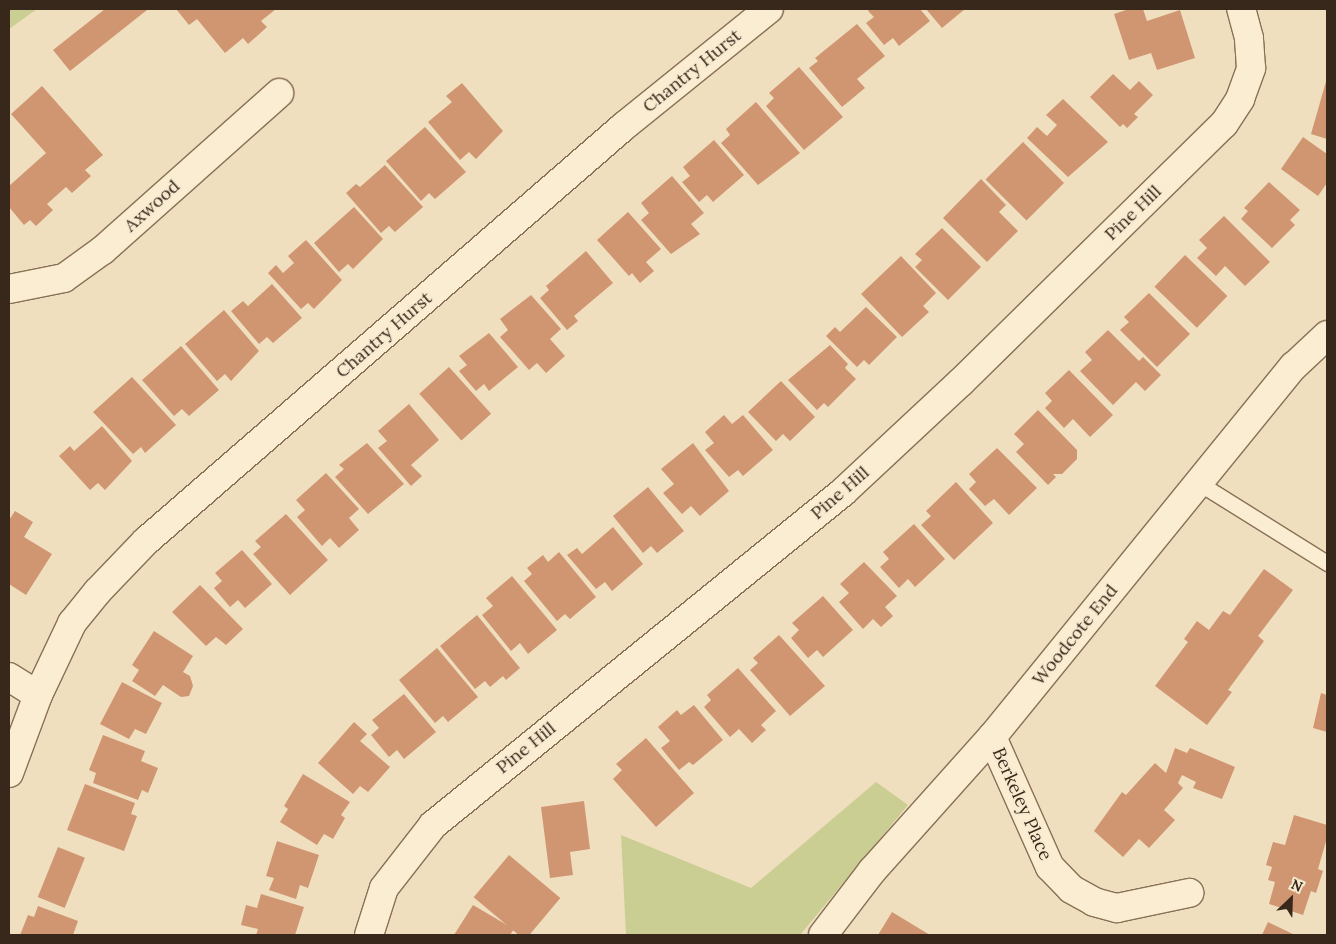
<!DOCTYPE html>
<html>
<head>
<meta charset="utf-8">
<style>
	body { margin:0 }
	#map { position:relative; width:1336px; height:944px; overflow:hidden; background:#f0dfbf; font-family:Lora,serif }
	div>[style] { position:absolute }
	.green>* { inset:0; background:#cace92 }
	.building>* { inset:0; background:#d09672; transform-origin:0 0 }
	.roads { filter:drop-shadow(1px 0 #897056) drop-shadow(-1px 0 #897056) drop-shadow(0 1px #897056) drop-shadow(0 -1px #897056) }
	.service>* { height:15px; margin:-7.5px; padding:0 7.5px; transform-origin:7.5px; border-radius:7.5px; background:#faedd2 }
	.minor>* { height:28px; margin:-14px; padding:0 14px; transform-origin:14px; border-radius:14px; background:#faedd2 }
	span { translate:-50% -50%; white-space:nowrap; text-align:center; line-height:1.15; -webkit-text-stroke:4px #f7eacf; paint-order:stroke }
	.street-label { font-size:18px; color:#38281c }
	.frame { position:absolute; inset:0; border:10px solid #38281c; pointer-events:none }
	.north { position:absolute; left:1266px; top:874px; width:50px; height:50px; -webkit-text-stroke:4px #f7eacf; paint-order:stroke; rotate:24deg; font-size:14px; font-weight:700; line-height:20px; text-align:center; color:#38281c }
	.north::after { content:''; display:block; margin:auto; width:18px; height:22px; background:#38281c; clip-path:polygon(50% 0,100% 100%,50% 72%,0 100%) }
</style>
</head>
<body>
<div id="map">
	<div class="green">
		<div style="clip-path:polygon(9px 9px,37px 9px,9px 29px)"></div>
		<div style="clip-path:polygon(876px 782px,908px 805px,800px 935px,626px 935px,621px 835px,751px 888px)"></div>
	</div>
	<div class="building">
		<div style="clip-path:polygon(105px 9px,147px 10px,70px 71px,53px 50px)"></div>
		<div style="clip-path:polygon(176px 9px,276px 9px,261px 21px,267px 27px,248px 44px,243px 38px,225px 53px,197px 19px,189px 25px)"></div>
		<div style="clip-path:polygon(870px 9px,920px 9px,930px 21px,899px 46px,893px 38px,884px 45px,866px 23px,874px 17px,868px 11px)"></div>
		<div style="clip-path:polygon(926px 9px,965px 9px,942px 28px)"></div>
		<div style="clip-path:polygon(1129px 9px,1143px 9px,1147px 21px,1180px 10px,1195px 58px,1157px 70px,1151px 53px,1129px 60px,1114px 14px)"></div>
		<div style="clip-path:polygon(857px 24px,885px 56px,857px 79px,865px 88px,842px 107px,809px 68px,818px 61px,815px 58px)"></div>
		<div style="clip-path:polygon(799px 67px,843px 117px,804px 150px,766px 106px,774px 98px,769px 93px)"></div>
		<div style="clip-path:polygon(1113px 74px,1130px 90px,1139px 81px,1153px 95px,1134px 114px,1138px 117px,1127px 128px,1123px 124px,1120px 127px,1090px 97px)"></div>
		<div style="clip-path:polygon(1327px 78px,1327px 139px,1311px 134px)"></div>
		<div style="clip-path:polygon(462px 83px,503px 131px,476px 159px,469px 152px,460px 160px,428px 122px,452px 102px,446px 96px)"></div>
		<div style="clip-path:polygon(42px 86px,103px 155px,85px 170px,91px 176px,72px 193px,66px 187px,47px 204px,53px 210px,36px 226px,30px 220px,24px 225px,9px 207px,9px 186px,46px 153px,11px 114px)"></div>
		<div style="clip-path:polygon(1063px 99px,1108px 142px,1068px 177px,1027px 138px,1037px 127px,1047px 136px,1057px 125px,1046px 115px)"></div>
		<div style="clip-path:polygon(756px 102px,800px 153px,758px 185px,721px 143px,730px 135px,726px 129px)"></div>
		<div style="clip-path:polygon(425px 127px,466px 172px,435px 199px,429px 193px,421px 201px,386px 161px)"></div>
		<div style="clip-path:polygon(1303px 137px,1327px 154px,1327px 183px,1318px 196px,1281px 169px)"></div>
		<div style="clip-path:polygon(714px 140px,744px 175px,713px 202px,707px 195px,699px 202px,682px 182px,690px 176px,683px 167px)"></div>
		<div style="left:1023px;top:142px;width:58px;height:53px;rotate:45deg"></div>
		<div style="clip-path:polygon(385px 165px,423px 207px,395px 232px,389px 226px,381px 233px,346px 193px,356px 184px,360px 187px)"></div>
		<div style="clip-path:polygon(672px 176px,704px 213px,691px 224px,700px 234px,671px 254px,641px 220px,649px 213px,641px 203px)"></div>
		<div style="clip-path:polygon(981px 179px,1006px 205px,999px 212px,1018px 231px,987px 262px,943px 218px)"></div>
		<div style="clip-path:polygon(1269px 182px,1300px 210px,1290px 220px,1295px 225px,1272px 248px,1241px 219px,1248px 211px,1244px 208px)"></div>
		<div style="clip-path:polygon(354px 207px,383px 239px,353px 269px,348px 264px,339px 272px,314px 243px)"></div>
		<div style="clip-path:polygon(628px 212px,661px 249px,646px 262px,654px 271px,640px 283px,632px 273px,629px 276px,597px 240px)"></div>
		<div style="clip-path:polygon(1224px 216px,1270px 262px,1245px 286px,1225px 266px,1216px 276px,1197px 258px,1207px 248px,1199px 240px)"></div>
		<div style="clip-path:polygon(942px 228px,981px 267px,948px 300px,915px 267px,922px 260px,915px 254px)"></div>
		<div style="clip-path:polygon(306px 240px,342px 280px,314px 309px,308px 303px,301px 309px,268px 273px,276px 265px,283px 273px,294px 263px,288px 256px)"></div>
		<div style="clip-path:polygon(586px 251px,613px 283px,574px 316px,578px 321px,567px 330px,540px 298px,549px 290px,546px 286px)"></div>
		<div style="left:1185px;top:255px;width:59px;height:44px;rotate:44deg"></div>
		<div style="clip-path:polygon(901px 256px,936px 293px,923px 306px,929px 312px,902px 337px,861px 294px)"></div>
		<div style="clip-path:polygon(272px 284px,302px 318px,273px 343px,267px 337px,259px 344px,231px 311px,243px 301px,248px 306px)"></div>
		<div style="clip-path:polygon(1149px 293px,1190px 334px,1157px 367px,1120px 330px,1129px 322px,1124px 317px)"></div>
		<div style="clip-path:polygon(531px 295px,561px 329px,550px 339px,565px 356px,546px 373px,537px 363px,529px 370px,500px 337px,508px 330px,500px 319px)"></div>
		<div style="clip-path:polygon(866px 307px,897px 337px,869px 365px,864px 360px,857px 367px,826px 336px,835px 327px,840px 332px)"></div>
		<div style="clip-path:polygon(224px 310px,259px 351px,231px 381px,225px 374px,217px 381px,185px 344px)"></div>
		<div style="clip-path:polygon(1108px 330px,1139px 361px,1143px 357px,1161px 375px,1145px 391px,1136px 382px,1113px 405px,1080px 371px,1092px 360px,1085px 352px)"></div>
		<div style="clip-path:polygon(489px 333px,518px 367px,489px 391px,484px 384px,476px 391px,459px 371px,467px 365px,459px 356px)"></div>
		<div style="clip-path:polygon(830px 345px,848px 364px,845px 368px,856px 379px,828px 407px,824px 403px,817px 410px,788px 380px)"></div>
		<div style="clip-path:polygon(181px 346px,219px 390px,189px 416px,182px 409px,174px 416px,142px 380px)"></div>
		<div style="left:449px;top:367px;width:63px;height:40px;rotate:48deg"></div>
		<div style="clip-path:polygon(1069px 370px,1113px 415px,1090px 437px,1073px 419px,1064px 428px,1045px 408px,1052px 401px,1045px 393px)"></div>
		<div style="clip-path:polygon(132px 377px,176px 425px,145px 453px,141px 447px,133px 454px,93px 412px)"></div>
		<div style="clip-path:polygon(781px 381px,815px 417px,790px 441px,783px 434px,776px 441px,748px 412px)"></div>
		<div style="clip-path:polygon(409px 404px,439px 440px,411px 465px,422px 476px,411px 486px,378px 448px,387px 441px,378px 431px)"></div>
		<div style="clip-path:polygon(1038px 410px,1077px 450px,1077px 459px,1062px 474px,1053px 474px,1056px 477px,1048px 485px,1016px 452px,1024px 444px,1014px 434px)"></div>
		<div style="clip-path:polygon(724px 415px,732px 424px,743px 415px,773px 450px,743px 476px,738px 470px,729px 477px,705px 450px,714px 443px,705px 432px)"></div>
		<div style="clip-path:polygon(102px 426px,132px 461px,105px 490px,98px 483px,90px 490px,59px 456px,70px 446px,74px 451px)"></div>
		<div style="clip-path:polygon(367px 443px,404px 484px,368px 514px,335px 477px,344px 469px,339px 465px)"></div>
		<div style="clip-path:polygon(693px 443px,729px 491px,700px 516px,691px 506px,682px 514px,663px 493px,674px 484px,661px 469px)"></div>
		<div style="clip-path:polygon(997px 448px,1037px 488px,1009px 515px,994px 499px,985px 506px,969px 489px,976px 482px,969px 474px)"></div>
		<div style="clip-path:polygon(326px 473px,359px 509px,349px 518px,359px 530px,339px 548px,330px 538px,322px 546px,297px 517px,305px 510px,296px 500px)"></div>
		<div style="clip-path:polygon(956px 482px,993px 523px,954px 560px,921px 525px,931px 516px,926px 511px)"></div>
		<div style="clip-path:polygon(648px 487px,684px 531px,657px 553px,651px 546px,643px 553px,613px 516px)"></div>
		<div style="clip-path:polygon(15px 511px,33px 522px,24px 537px,52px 554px,26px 595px,9px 584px,9px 520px)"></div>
		<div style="clip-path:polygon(286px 514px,328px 560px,290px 595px,253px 554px,261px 547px,255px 541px)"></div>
		<div style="clip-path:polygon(914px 524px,945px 559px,915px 587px,908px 579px,899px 588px,880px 567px,889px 559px,883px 552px)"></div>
		<div style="clip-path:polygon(613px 527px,643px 564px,612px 591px,605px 582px,596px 589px,567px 555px,577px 548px,582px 554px)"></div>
		<div style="clip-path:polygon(242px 550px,272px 584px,245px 608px,238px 600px,230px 607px,214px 588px,222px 581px,215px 573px)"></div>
		<div style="clip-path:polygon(559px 552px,596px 597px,570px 619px,565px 614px,557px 621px,524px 581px,532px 574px,527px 568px,543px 555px,548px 562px)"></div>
		<div style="clip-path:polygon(864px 562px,897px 596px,885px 607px,893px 616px,881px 627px,873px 619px,863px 629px,839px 602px,849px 593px,840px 584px)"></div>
		<div style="clip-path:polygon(1264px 569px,1293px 590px,1258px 636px,1264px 641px,1228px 690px,1232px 692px,1207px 725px,1155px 686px,1188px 642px,1184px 639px,1197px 621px,1209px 630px,1223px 611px,1230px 615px)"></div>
		<div style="clip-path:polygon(512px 576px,557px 630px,528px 654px,520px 643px,511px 651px,482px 615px,493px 606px,486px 598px)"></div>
		<div style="clip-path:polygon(200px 585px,243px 629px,226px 645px,216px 637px,206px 646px,172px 612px)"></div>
		<div style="clip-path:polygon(823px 596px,853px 630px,823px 657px,817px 650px,808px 658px,791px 638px,799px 630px,792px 623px)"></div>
		<div style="clip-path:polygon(477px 615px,520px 668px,506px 680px,503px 676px,490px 687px,485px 681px,475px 689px,440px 646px)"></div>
		<div style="clip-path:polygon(154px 631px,193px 656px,183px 672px,190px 676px,193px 686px,189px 696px,181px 697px,163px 685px,155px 696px,132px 681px,139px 670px,132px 665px)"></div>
		<div style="clip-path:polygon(779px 635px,825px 686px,790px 716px,750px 670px,758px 663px,753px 658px)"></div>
		<div style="clip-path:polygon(437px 648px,478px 697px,448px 722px,443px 716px,435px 723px,399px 680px)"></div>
		<div style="clip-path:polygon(738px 668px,776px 711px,761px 725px,766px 730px,752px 743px,739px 729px,730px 737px,704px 707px,711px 700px,707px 695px)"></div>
		<div style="clip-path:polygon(122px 682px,162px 703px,146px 734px,135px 729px,129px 739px,100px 724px)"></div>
		<div style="clip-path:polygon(1321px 693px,1327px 695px,1327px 732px,1313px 728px)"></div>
		<div style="clip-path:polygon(404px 694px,436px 732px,404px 759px,397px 750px,389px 757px,371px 735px,379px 728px,372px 720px)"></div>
		<div style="clip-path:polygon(694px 705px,723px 740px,693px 765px,689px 762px,679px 770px,661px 748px,670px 741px,658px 727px,677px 710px,681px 715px)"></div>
		<div style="clip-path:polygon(354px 722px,367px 734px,360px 741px,390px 767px,368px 792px,360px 786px,353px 794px,318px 763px)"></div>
		<div style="clip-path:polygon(103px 735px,145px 751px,141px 761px,158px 768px,148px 793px,142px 790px,138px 800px,93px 783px,96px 773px,89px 770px)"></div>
		<div style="clip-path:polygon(646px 738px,694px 793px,656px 827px,613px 779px,622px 770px,616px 764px)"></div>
		<div style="clip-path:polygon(1175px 748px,1187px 753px,1190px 748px,1235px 767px,1222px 799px,1193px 788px,1196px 782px,1182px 775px,1178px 783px,1183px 788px,1164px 810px,1175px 820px,1149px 848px,1139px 839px,1123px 857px,1094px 831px,1122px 792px,1126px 795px,1155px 763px,1166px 773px)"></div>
		<div style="clip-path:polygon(303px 774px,350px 802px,341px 815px,345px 818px,333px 839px,324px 834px,317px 845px,280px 822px,288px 809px,284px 806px)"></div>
		<div style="clip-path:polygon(85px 784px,135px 803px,131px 814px,137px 816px,124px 851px,67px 830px)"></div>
		<div style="clip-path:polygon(584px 801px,590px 849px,570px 852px,573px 875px,550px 878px,541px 807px)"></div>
		<div style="clip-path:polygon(1294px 815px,1327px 825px,1327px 838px,1318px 869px,1323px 871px,1316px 893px,1311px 891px,1303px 915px,1269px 904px,1275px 882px,1268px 880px,1272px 867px,1266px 865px,1273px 842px,1285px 845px)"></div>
		<div style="clip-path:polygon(277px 841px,319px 855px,308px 888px,300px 885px,296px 899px,269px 890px,274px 878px,266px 876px)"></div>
		<div style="left:58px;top:847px;width:29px;height:54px;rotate:22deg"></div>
		<div style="left:509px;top:855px;width:67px;height:55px;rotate:40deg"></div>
		<div style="clip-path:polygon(261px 894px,304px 907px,295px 935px,256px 935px,258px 929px,241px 925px,246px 905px,257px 908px)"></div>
		<div style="clip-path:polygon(473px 905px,514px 929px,510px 935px,454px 935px)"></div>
		<div style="clip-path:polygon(38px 906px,78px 921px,73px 935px,20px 935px,28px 915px,34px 917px)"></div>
		<div style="clip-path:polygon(892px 912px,930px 935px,878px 935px)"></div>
		<div style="clip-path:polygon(1268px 922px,1295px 935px,1262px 935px)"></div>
	</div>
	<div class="roads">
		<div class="service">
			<div style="left:1199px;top:483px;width:151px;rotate:32deg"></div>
		</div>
		<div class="minor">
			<div style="left:9px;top:289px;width:56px;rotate:-11.3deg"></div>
			<div style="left:64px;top:278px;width:48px;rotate:-35.7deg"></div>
			<div style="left:103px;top:250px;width:236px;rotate:-41.7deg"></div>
			<div style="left:9px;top:677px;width:34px;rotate:32deg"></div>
			<div style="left:992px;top:737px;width:142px;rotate:66deg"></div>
			<div style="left:1050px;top:867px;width:30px;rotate:46deg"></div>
			<div style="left:1071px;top:889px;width:26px;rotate:29deg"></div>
			<div style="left:1094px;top:902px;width:24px;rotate:15deg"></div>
			<div style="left:1117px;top:908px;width:74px;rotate:-11.8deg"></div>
			<div style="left:9px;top:773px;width:83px;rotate:-69.6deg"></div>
			<div style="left:38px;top:695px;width:80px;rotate:-64.7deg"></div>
			<div style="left:72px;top:623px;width:41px;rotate:-50.9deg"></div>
			<div style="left:98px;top:591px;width:69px;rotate:-46.2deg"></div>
			<div style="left:146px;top:541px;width:633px;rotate:-40.96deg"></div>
			<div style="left:624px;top:126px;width:186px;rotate:-38.9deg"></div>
			<div style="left:369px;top:935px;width:49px;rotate:-72.3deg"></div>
			<div style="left:384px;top:888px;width:80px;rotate:-52.1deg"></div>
			<div style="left:433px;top:825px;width:528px;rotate:-39.08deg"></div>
			<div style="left:843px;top:492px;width:160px;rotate:-43deg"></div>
			<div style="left:960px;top:383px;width:370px;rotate:-44.5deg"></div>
			<div style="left:1224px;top:124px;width:30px;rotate:-57deg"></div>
			<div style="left:1240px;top:99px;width:33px;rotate:-70deg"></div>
			<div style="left:1251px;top:68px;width:30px;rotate:-94deg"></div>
			<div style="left:1249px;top:38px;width:30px;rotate:-105deg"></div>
			<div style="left:823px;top:935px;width:81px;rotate:-52.6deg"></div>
			<div style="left:872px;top:871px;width:180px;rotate:-48.2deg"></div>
			<div style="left:992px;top:737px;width:478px;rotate:-50.9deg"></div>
			<div style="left:1294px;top:366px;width:45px;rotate:-43.2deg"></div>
		</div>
	</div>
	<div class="street-label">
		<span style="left:692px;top:71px;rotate:-39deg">Chantry Hurst</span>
		<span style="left:152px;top:206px;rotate:-42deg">Axwood</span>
		<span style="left:1133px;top:213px;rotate:-44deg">Pine Hill</span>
		<span style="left:384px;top:335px;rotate:-41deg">Chantry Hurst</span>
		<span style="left:840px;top:493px;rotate:-41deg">Pine Hill</span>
		<span style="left:1075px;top:635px;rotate:-51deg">Woodcote End</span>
		<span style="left:526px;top:748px;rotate:-39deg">Pine Hill</span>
		<span style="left:1022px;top:804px;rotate:66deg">Berkeley Place</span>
	</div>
	<div class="frame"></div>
	<div class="north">N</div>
</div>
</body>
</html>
